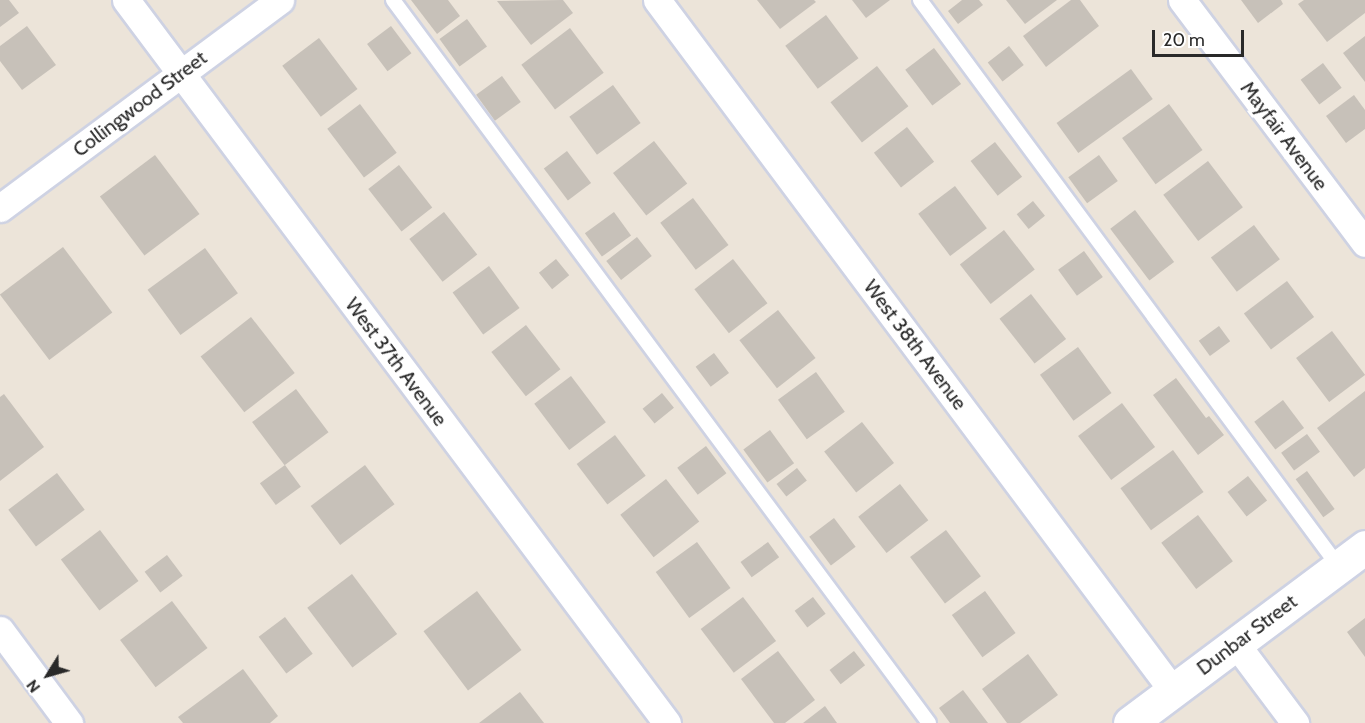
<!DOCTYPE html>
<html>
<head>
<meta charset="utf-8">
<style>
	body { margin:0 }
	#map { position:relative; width:1365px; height:723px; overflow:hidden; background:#ece4d9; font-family:Cabin,sans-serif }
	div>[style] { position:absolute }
	.building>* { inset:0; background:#c7c1b9; transform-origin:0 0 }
	.roads { filter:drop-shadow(2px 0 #ced2e3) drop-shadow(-2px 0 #ced2e3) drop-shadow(0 2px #ced2e3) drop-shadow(0 -2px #ced2e3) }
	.service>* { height:14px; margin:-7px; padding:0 7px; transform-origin:7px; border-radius:7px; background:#fff }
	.minor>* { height:27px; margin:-13.5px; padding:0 13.5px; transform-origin:13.5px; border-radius:13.5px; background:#fff }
	.secondary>* { height:33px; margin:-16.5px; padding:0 16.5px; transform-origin:16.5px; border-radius:16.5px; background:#fff }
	span { translate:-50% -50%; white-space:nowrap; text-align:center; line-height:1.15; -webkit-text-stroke:6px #fff; paint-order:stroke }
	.street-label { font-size:20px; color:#292929 }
	.north { position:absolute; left:18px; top:645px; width:60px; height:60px; -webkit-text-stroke:4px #fff; paint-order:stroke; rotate:233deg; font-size:16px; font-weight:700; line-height:24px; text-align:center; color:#292929 }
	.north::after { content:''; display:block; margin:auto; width:21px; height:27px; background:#292929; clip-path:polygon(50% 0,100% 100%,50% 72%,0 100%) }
	.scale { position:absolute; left:1152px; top:30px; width:92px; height:27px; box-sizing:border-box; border:3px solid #292929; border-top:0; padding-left:8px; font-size:18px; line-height:21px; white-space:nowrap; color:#292929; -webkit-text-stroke:4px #fff; paint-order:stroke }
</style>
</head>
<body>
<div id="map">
	<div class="building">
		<div style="clip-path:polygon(0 0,9px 0,19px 13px,0 27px)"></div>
		<div style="clip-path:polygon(411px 0,448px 0,460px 16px,437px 34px)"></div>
		<div style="clip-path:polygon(563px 0,573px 13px,531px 45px,497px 1px)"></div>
		<div style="clip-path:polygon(757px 0,814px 0,816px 2px,780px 29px)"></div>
		<div style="clip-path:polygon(852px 0,890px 0,866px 18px)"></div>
		<div style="clip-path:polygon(962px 0,979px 0,983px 5px,958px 24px,948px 11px)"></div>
		<div style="clip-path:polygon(1006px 0,1057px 0,1025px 24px)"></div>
		<div style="clip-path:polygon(1071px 0,1080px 0,1099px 26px,1046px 67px,1023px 36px)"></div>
		<div style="clip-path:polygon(1241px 0,1281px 0,1283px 4px,1258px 23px)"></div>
		<div style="clip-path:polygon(1304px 0,1365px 0,1365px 13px,1327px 42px,1298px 4px)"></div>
		<div style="left:826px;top:15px;width:54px;height:51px;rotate:53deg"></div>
		<div style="left:467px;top:19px;width:34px;height:34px;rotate:54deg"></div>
		<div style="clip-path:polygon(27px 26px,56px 65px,22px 90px,0 61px,0 46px)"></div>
		<div style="left:391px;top:26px;width:34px;height:30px;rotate:53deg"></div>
		<div style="left:570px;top:28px;width:56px;height:61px;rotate:53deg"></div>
		<div style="clip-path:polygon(1365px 36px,1365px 82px,1343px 53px)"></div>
		<div style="left:319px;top:38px;width:64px;height:46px;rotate:53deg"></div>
		<div style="left:1009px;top:46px;width:24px;height:27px;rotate:52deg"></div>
		<div style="left:934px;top:48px;width:45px;height:36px;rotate:53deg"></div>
		<div style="left:1323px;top:63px;width:31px;height:28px;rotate:53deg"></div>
		<div style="left:877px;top:66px;width:51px;height:59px;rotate:52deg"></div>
		<div style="left:1131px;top:69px;width:37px;height:92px;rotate:54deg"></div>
		<div style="left:502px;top:76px;width:32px;height:32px;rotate:54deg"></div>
		<div style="left:613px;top:85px;width:47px;height:54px;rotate:54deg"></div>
		<div style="clip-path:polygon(1354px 95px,1365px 110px,1365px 129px,1346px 143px,1326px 116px)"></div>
		<div style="left:360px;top:104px;width:61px;height:41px;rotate:53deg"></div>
		<div style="left:1169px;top:104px;width:57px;height:58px;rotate:54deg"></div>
		<div style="left:907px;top:127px;width:44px;height:42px;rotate:52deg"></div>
		<div style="left:654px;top:141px;width:54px;height:52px;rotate:52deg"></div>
		<div style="left:995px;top:142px;width:44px;height:31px;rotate:52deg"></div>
		<div style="left:567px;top:151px;width:40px;height:29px;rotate:53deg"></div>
		<div style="left:155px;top:155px;width:74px;height:69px;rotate:53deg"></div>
		<div style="left:1099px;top:155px;width:32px;height:38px;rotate:54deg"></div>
		<div style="left:1208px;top:161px;width:58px;height:56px;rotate:53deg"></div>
		<div style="left:399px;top:165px;width:54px;height:39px;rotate:52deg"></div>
		<div style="left:955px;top:186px;width:53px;height:46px;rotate:53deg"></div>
		<div style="left:693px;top:198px;width:59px;height:41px;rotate:53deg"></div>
		<div style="left:1033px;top:201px;width:19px;height:21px;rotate:51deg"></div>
		<div style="left:1135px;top:210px;width:65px;height:31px;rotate:53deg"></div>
		<div style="left:444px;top:212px;width:54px;height:44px;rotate:52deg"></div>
		<div style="left:614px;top:212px;width:29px;height:36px;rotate:54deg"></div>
		<div style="left:1254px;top:225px;width:43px;height:54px;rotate:53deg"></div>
		<div style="left:1004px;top:230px;width:50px;height:56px;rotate:52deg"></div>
		<div style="left:637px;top:237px;width:24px;height:39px;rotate:52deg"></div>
		<div style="left:63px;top:247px;width:82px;height:79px;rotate:53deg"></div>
		<div style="left:205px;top:248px;width:56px;height:71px;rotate:54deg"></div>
		<div style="left:1084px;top:251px;width:32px;height:32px;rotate:54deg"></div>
		<div style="left:556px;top:259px;width:21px;height:22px;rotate:51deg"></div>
		<div style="left:733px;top:259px;width:56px;height:49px;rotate:52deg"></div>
		<div style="left:489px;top:266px;width:52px;height:45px;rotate:54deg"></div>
		<div style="left:1287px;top:281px;width:45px;height:54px;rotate:53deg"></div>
		<div style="left:1031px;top:294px;width:57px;height:40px;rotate:52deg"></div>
		<div style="left:778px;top:310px;width:61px;height:49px;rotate:52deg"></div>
		<div style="left:251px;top:317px;width:71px;height:64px;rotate:52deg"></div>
		<div style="left:526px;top:325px;width:56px;height:44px;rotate:52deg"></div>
		<div style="left:1219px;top:326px;width:19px;height:25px;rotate:54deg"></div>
		<div style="left:1332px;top:331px;width:55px;height:45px;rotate:53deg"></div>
		<div style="left:1078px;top:347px;width:57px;height:47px;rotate:54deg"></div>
		<div style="left:714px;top:353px;width:25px;height:23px;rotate:53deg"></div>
		<div style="left:816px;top:372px;width:49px;height:47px;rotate:54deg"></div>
		<div style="left:571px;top:376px;width:58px;height:46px;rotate:53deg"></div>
		<div style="clip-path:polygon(1176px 378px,1206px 418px,1209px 416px,1224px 435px,1198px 455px,1153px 395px)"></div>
		<div style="left:296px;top:389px;width:54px;height:55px;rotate:53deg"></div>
		<div style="clip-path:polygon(1365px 391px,1365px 468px,1354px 477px,1317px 428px)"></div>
		<div style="left:662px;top:393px;width:19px;height:25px;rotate:51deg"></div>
		<div style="clip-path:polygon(4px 394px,44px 447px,0 481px,0 397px)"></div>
		<div style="left:1283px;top:400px;width:35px;height:36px;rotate:53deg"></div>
		<div style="left:1122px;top:403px;width:55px;height:55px;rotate:53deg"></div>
		<div style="left:862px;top:422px;width:52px;height:48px;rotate:52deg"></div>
		<div style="left:770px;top:430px;width:41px;height:33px;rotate:54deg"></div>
		<div style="left:1307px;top:434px;width:22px;height:32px;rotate:54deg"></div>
		<div style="left:615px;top:435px;width:51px;height:48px;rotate:53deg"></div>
		<div style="left:706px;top:446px;width:34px;height:36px;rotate:53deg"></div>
		<div style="left:1173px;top:450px;width:52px;height:65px;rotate:54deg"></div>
		<div style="left:285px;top:465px;width:27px;height:31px;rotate:54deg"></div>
		<div style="left:365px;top:465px;width:49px;height:68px;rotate:53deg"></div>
		<div style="left:797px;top:468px;width:16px;height:26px;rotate:52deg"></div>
		<div style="left:1307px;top:471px;width:47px;height:14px;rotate:54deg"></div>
		<div style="left:57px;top:473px;width:46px;height:61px;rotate:53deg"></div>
		<div style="left:1248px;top:476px;width:31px;height:26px;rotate:52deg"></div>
		<div style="left:666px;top:479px;width:54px;height:58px;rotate:52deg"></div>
		<div style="left:900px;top:484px;width:46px;height:53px;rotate:52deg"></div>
		<div style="left:1198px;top:515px;width:58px;height:46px;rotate:53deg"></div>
		<div style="left:834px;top:518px;width:36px;height:31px;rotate:53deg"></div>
		<div style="left:100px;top:530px;width:64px;height:49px;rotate:53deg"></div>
		<div style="left:946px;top:530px;width:58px;height:45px;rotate:53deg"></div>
		<div style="left:697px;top:542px;width:57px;height:51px;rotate:54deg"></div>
		<div style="left:768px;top:542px;width:19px;height:34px;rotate:54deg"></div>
		<div style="left:167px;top:555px;width:26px;height:28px;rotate:53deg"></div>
		<div style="left:352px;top:574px;width:75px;height:56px;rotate:53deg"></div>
		<div style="left:477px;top:591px;width:74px;height:67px;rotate:53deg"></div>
		<div style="left:985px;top:591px;width:52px;height:41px;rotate:54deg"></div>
		<div style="left:743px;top:597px;width:55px;height:53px;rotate:53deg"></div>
		<div style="left:813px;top:597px;width:21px;height:23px;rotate:53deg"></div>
		<div style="left:172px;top:601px;width:59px;height:65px;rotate:53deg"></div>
		<div style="left:285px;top:617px;width:46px;height:33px;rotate:53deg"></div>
		<div style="clip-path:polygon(1365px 618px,1365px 657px,1347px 632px)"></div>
		<div style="clip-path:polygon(778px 651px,815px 700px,785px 723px,774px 723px,741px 679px)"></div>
		<div style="left:854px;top:651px;width:18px;height:31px;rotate:52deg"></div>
		<div style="clip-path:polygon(1028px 654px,1058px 695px,1020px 723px,1007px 723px,982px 689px)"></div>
		<div style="clip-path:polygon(243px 669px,278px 716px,270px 723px,183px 723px,178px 717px)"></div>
		<div style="clip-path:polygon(963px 690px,988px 723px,950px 723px,939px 708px)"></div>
		<div style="clip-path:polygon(520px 692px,544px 723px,479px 723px)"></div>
		<div style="clip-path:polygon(825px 706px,837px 723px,803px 723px)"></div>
	</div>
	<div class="roads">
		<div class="service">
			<div style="left:393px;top:0;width:900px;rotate:53.45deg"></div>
			<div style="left:920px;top:0;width:705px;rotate:53.54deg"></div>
		</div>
		<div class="minor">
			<div style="left:126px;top:0;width:903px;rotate:53.19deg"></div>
			<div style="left:657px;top:0;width:862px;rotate:53.25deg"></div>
			<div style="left:1182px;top:0;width:304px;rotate:53deg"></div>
			<div style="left:0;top:208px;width:349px;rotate:-36.6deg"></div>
			<div style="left:0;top:630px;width:116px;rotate:53.4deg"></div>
			<div style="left:1236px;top:644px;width:99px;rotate:53.2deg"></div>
		</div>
		<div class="secondary">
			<div style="left:1130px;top:723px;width:294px;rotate:-36.8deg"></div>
		</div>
	</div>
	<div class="street-label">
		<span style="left:140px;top:104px;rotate:-37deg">Collingwood Street</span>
		<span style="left:1284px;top:136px;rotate:53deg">Mayfair Avenue</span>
		<span style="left:915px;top:345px;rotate:53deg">West 38th Avenue</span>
		<span style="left:396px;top:362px;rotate:53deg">West 37th Avenue</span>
		<span style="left:1247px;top:635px;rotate:-37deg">Dunbar Street</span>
	</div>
	<div class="north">N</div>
	<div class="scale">20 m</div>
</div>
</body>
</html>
